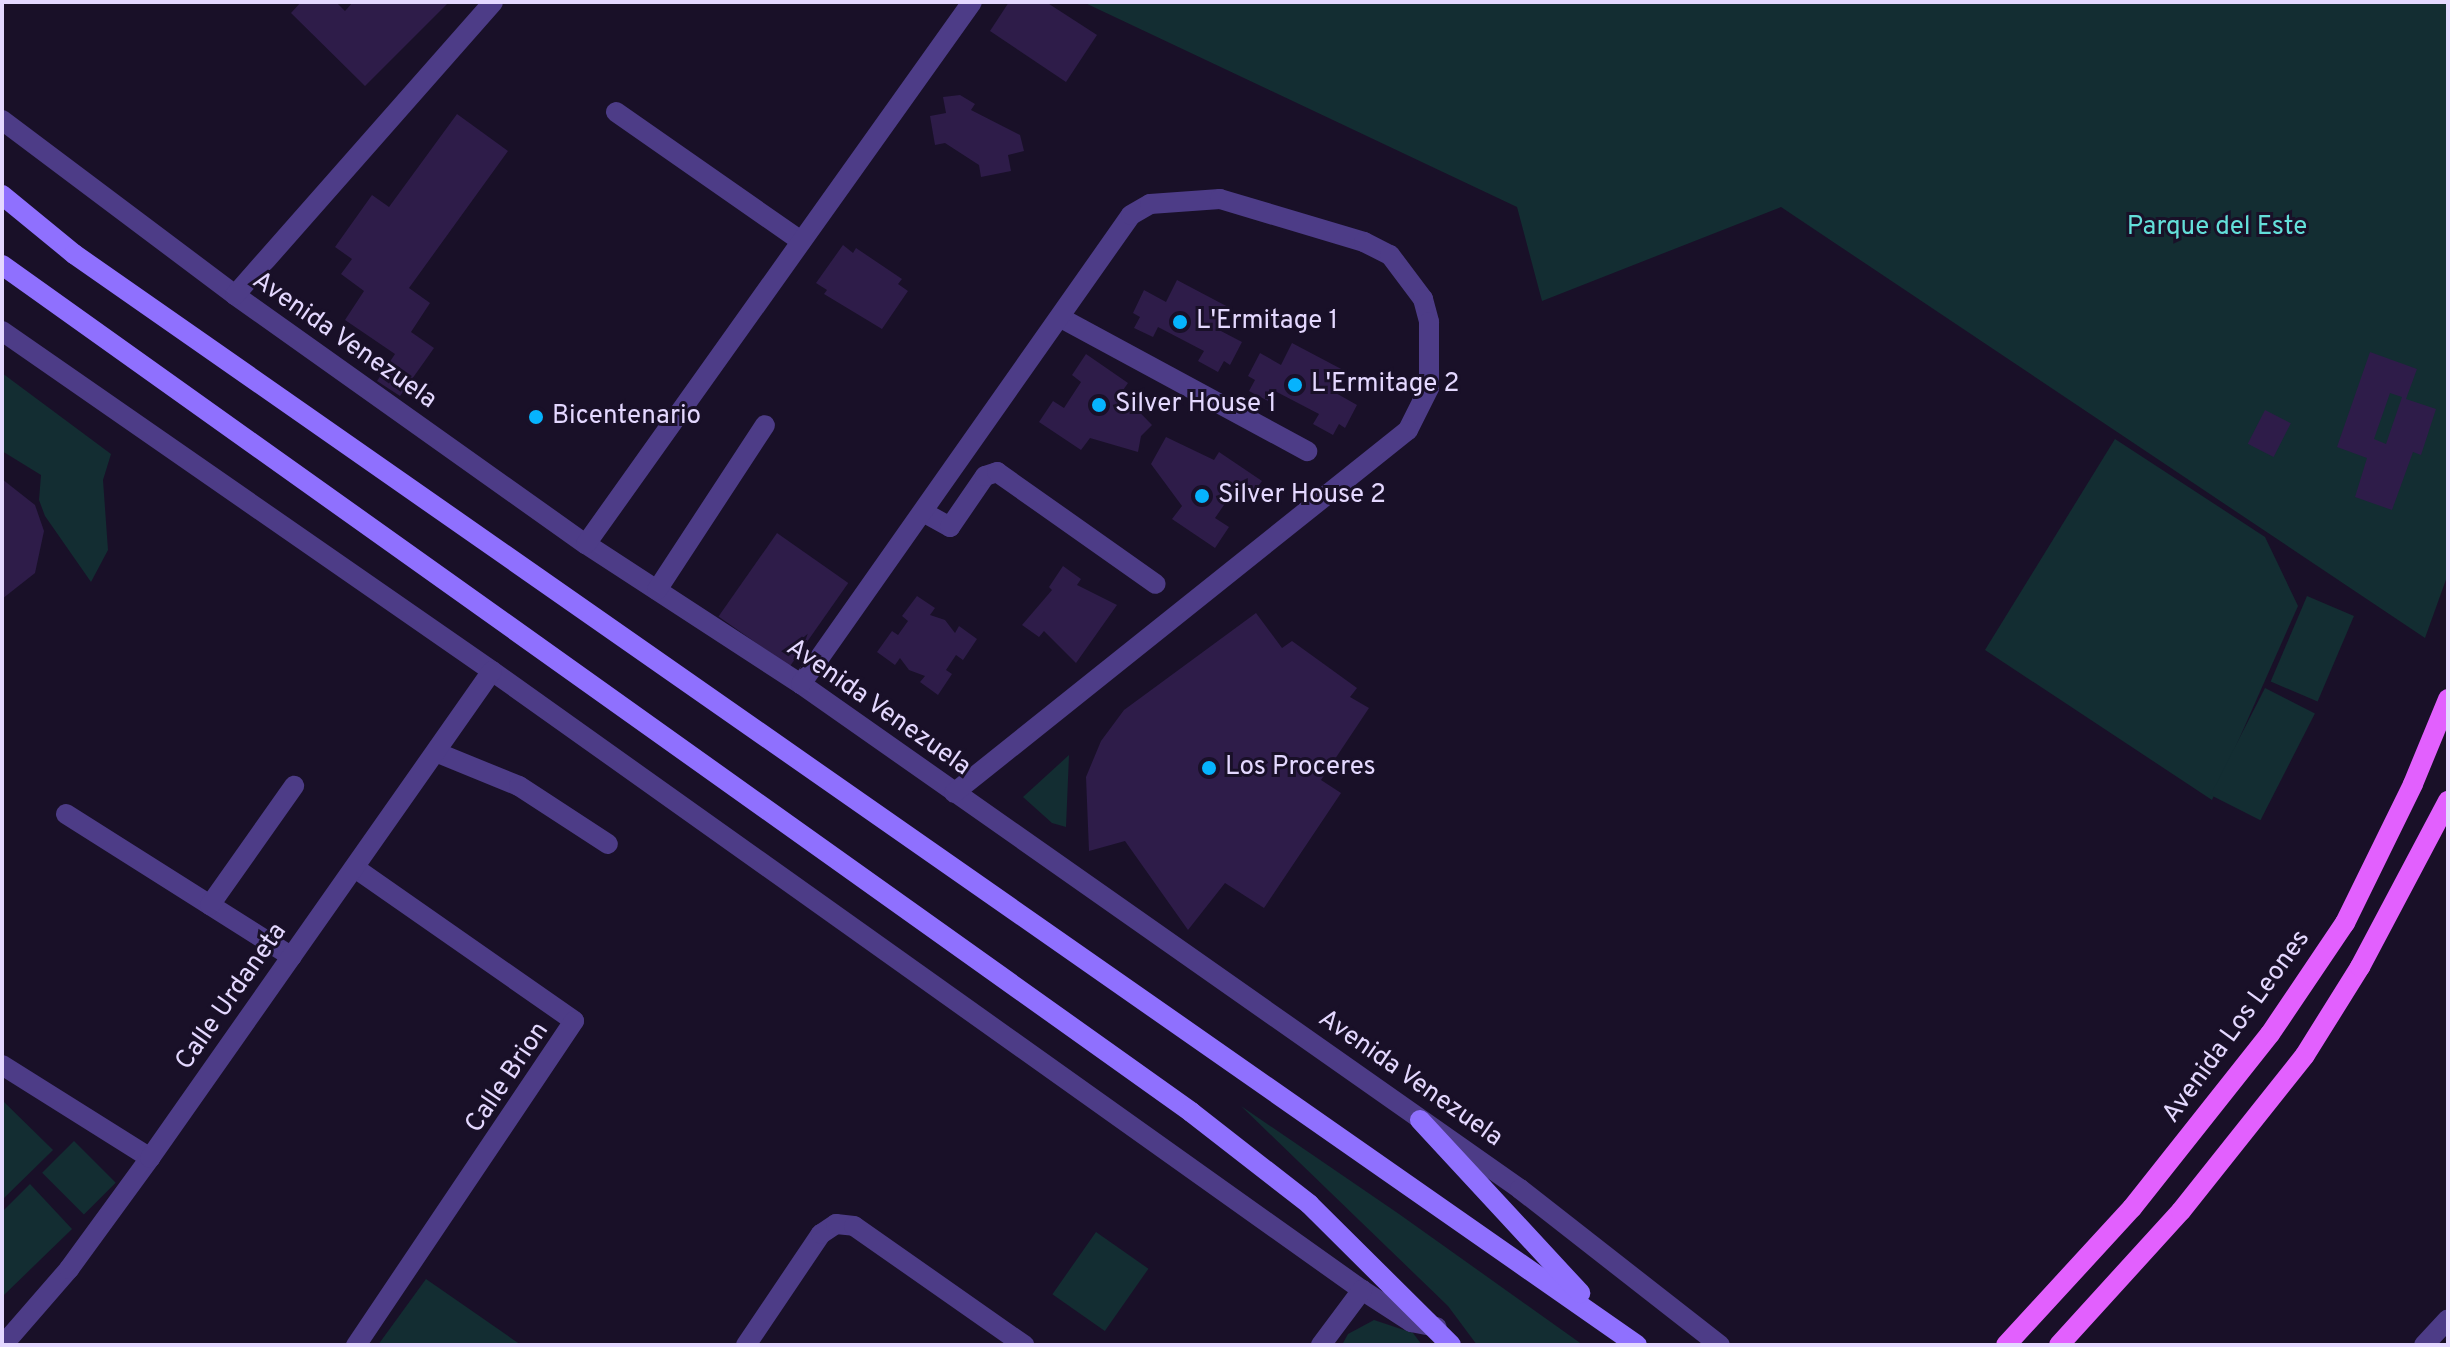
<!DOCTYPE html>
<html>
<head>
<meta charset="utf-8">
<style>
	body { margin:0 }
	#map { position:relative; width:2450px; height:1347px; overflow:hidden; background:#191028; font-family:Overpass,sans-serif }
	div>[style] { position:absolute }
	.green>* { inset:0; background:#132d32; transform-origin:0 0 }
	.building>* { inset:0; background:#2e1c49; transform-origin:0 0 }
	.street>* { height:20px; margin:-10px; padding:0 10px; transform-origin:10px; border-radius:10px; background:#4d3c87 }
	.secondary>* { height:20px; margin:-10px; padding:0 10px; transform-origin:10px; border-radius:10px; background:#8f70fe }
	.primary>* { height:20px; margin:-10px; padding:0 10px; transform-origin:10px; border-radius:10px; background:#e260fe }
	.dots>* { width:22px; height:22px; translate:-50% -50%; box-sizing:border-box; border:4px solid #191028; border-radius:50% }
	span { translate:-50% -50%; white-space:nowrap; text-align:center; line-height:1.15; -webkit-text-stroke:6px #191028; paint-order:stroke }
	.park-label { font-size:26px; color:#63dfd9 }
	.poi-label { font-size:26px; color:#e4d8ff }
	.left { translate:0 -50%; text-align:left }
	.street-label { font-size:26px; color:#e4d8ff }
	.frame { position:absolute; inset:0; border:4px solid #e4d8ff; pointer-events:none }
</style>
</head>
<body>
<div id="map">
	<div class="green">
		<div style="clip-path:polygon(1083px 2px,2448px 2px,2448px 574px,2425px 638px,1781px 207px,1542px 301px,1517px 207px)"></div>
		<div style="clip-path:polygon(2px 373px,111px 454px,103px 480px,108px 550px,91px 582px,45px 516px,39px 500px,41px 475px,2px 451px)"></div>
		<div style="clip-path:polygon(2115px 439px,2265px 537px,2298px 606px,2212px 800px,1985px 650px)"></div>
		<div style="left:2307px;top:596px;width:51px;height:93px;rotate:23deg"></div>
		<div style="left:2265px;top:688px;width:56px;height:120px;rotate:27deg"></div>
		<div style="clip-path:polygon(1069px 755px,1066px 827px,1052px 823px,1023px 797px)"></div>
		<div style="clip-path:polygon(2px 1100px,53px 1150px,2px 1200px)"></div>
		<div style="clip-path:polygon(1241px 1106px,1399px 1214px,1583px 1345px,1477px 1345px,1448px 1306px)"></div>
		<div style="left:74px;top:1141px;width:59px;height:45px;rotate:45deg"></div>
		<div style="clip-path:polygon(30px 1184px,72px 1229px,4px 1295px,2px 1212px)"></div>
		<div style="left:1096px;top:1232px;width:64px;height:76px;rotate:35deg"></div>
		<div style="clip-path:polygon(426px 1279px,521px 1345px,378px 1345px)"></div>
		<div style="clip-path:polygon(1374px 1320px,1413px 1333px,1422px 1345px,1342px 1345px,1348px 1334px)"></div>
	</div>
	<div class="building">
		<div style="clip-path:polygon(301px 2px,336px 2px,345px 11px,353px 2px,449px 2px,365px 86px,291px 13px)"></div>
		<div style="clip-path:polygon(1009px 2px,1046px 2px,1097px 35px,1066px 82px,990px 31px)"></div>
		<div style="clip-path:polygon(960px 95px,975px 104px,971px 110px,1020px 135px,1024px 151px,1008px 155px,1011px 171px,981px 177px,979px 165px,945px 143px,935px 145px,930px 116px,946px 113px,943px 97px)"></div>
		<div style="clip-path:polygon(457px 114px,508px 151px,409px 288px,430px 303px,411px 332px,434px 348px,400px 396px,377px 381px,395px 354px,345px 320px,364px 291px,341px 274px,352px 259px,335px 247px,372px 195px,389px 207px)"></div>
		<div style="clip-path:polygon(843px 245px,853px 253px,856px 248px,902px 279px,898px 284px,908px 291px,882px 329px,824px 294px,827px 290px,816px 283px)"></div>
		<div style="clip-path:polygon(1177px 280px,1230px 308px,1219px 330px,1242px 342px,1230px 365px,1224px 361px,1218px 372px,1198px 361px,1204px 351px,1158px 327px,1153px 337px,1134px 328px,1140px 317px,1133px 313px,1144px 290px,1166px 302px)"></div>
		<div style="clip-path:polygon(1292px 343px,1345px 371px,1334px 392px,1357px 405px,1345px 428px,1339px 424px,1333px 435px,1313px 424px,1319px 414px,1273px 390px,1268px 401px,1249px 391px,1255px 380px,1248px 376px,1260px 353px,1281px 365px)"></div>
		<div style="clip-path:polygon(evenodd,2370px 352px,2417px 369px,2406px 399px,2436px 409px,2421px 455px,2413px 452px,2392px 510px,2355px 497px,2367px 458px,2337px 447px,2370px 352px,2390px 393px,2402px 397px,2386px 444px,2374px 439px,2390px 393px)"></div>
		<div style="clip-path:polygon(1086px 354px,1128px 383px,1121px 393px,1152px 425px,1141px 436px,1138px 452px,1090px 438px,1081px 450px,1039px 422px,1053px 401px,1064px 408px,1081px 382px,1072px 375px)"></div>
		<div style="left:2265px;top:410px;width:29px;height:38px;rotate:27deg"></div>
		<div style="clip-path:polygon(1166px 437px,1214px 460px,1219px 452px,1262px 481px,1247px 501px,1233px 492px,1215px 518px,1229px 527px,1215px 548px,1172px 519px,1182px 506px,1151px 464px)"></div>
		<div style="clip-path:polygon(2px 479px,35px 505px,44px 531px,35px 573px,2px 599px)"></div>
		<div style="left:777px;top:533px;width:87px;height:102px;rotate:35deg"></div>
		<div style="clip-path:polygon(1063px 566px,1081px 579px,1077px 585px,1117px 605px,1076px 663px,1044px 631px,1039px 637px,1022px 625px,1052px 590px,1049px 587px)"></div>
		<div style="clip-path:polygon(917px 596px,935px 608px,930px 615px,945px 620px,955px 633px,959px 626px,977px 639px,963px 660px,956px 655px,946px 670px,952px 674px,938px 695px,920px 682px,925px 676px,909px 670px,900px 658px,895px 665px,877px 652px,892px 631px,898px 635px,908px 621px,902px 616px)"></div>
		<div style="clip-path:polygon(1256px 613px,1282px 648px,1292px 641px,1357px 688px,1350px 697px,1369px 708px,1321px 780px,1341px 793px,1264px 908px,1225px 883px,1188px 930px,1125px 841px,1089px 851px,1086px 777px,1101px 741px,1124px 710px)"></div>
	</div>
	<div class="street">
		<div style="left:616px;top:112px;width:226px;rotate:34.9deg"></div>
		<div style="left:2px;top:120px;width:291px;rotate:36.9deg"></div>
		<div style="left:235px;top:295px;width:430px;rotate:35.4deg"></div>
		<div style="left:586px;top:544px;width:257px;rotate:33.1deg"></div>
		<div style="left:801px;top:684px;width:879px;rotate:35.08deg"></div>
		<div style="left:1520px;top:1189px;width:254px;rotate:38deg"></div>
		<div style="left:235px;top:295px;width:390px;rotate:-48.6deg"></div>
		<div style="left:1061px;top:318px;width:280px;rotate:28.4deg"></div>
		<div style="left:2px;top:331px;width:596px;rotate:34.76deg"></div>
		<div style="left:492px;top:671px;width:1068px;rotate:35.43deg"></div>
		<div style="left:1362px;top:1290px;width:59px;rotate:33.1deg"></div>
		<div style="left:1411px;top:1322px;width:26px;rotate:11deg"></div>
		<div style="left:923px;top:512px;width:31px;rotate:29deg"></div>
		<div style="left:950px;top:527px;width:62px;rotate:-55.5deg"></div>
		<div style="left:985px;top:476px;width:13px;rotate:-18deg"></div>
		<div style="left:997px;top:472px;width:194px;rotate:35.2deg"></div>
		<div style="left:586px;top:544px;width:665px;rotate:-54.54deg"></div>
		<div style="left:657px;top:590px;width:197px;rotate:-56.8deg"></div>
		<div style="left:801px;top:684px;width:573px;rotate:-54.87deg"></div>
		<div style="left:1131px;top:215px;width:22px;rotate:-30deg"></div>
		<div style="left:1150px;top:204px;width:70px;rotate:-4.1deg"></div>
		<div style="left:1220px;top:199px;width:150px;rotate:16.6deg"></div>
		<div style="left:1364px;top:242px;width:29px;rotate:27deg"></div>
		<div style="left:1390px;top:255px;width:55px;rotate:53.1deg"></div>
		<div style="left:1423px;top:299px;width:24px;rotate:75deg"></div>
		<div style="left:1429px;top:322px;width:66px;rotate:90deg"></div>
		<div style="left:1429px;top:388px;width:47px;rotate:116.6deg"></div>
		<div style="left:1408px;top:430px;width:581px;rotate:141.36deg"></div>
		<div style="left:438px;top:753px;width:87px;rotate:22.2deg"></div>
		<div style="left:519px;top:786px;width:106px;rotate:33.1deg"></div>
		<div style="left:66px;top:814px;width:267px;rotate:32.3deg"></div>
		<div style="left:355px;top:868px;width:267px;rotate:34.9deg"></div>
		<div style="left:574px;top:1021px;width:391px;rotate:123.9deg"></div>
		<div style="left:210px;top:905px;width:146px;rotate:-54.8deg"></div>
		<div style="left:2px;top:1065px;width:175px;rotate:32.1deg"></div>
		<div style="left:3px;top:1345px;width:101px;rotate:-49deg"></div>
		<div style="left:69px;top:1269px;width:137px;rotate:-53.9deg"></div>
		<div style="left:150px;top:1158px;width:595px;rotate:-54.92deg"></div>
		<div style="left:746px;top:1345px;width:134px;rotate:-56deg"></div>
		<div style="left:821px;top:1234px;width:18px;rotate:-34deg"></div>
		<div style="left:836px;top:1224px;width:18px;rotate:6deg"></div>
		<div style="left:854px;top:1226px;width:208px;rotate:35deg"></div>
		<div style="left:1321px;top:1345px;width:69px;rotate:-53.3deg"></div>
		<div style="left:2424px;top:1345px;width:35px;rotate:-47deg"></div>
	</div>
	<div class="secondary">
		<div style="left:2px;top:195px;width:93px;rotate:39.3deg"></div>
		<div style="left:74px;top:254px;width:1906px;rotate:34.92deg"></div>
		<div style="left:2px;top:265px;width:1460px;rotate:35.46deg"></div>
		<div style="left:1191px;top:1112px;width:150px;rotate:37.9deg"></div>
		<div style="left:1309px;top:1204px;width:200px;rotate:44.8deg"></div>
		<div style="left:1420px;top:1120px;width:236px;rotate:47.2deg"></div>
	</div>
	<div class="primary">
		<div style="left:2006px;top:1345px;width:186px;rotate:-47.4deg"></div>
		<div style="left:2132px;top:1208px;width:222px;rotate:-51.6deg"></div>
		<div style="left:2270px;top:1034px;width:134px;rotate:-56deg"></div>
		<div style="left:2345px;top:923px;width:155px;rotate:-63.9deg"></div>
		<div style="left:2413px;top:784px;width:92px;rotate:-67.6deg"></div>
		<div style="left:2059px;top:1345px;width:181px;rotate:-47.7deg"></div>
		<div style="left:2181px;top:1211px;width:199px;rotate:-51.5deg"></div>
		<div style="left:2305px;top:1055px;width:104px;rotate:-58deg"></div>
		<div style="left:2360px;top:967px;width:188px;rotate:-62.1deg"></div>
	</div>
	<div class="dots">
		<div style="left:1180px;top:322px;background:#06b3fd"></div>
		<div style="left:1295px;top:385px;background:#06b3fd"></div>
		<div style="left:1099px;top:405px;background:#06b3fd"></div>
		<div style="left:536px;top:417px;background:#06b3fd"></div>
		<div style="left:1202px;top:496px;background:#06b3fd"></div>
		<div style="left:1209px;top:768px;background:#06b3fd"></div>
	</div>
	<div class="park-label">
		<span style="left:2217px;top:228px">Parque del Este</span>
	</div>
	<div class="poi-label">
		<span class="left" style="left:1196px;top:322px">L'Ermitage 1</span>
		<span class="left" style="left:1311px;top:385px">L'Ermitage 2</span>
		<span class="left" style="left:1115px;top:405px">Silver House 1</span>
		<span class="left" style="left:552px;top:417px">Bicentenario</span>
		<span class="left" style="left:1218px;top:496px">Silver House 2</span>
		<span class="left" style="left:1225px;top:768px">Los Proceres</span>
	</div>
	<div class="street-label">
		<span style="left:344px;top:341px;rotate:35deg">Avenida Venezuela</span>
		<span style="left:878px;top:708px;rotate:35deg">Avenida Venezuela</span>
		<span style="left:232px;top:997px;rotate:-55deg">Calle Urdaneta</span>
		<span style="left:2237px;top:1027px;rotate:-54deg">Avenida Los Leones</span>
		<span style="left:508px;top:1078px;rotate:-56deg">Calle Brion</span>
		<span style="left:1410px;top:1079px;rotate:35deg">Avenida Venezuela</span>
	</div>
	<div class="frame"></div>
</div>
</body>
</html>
